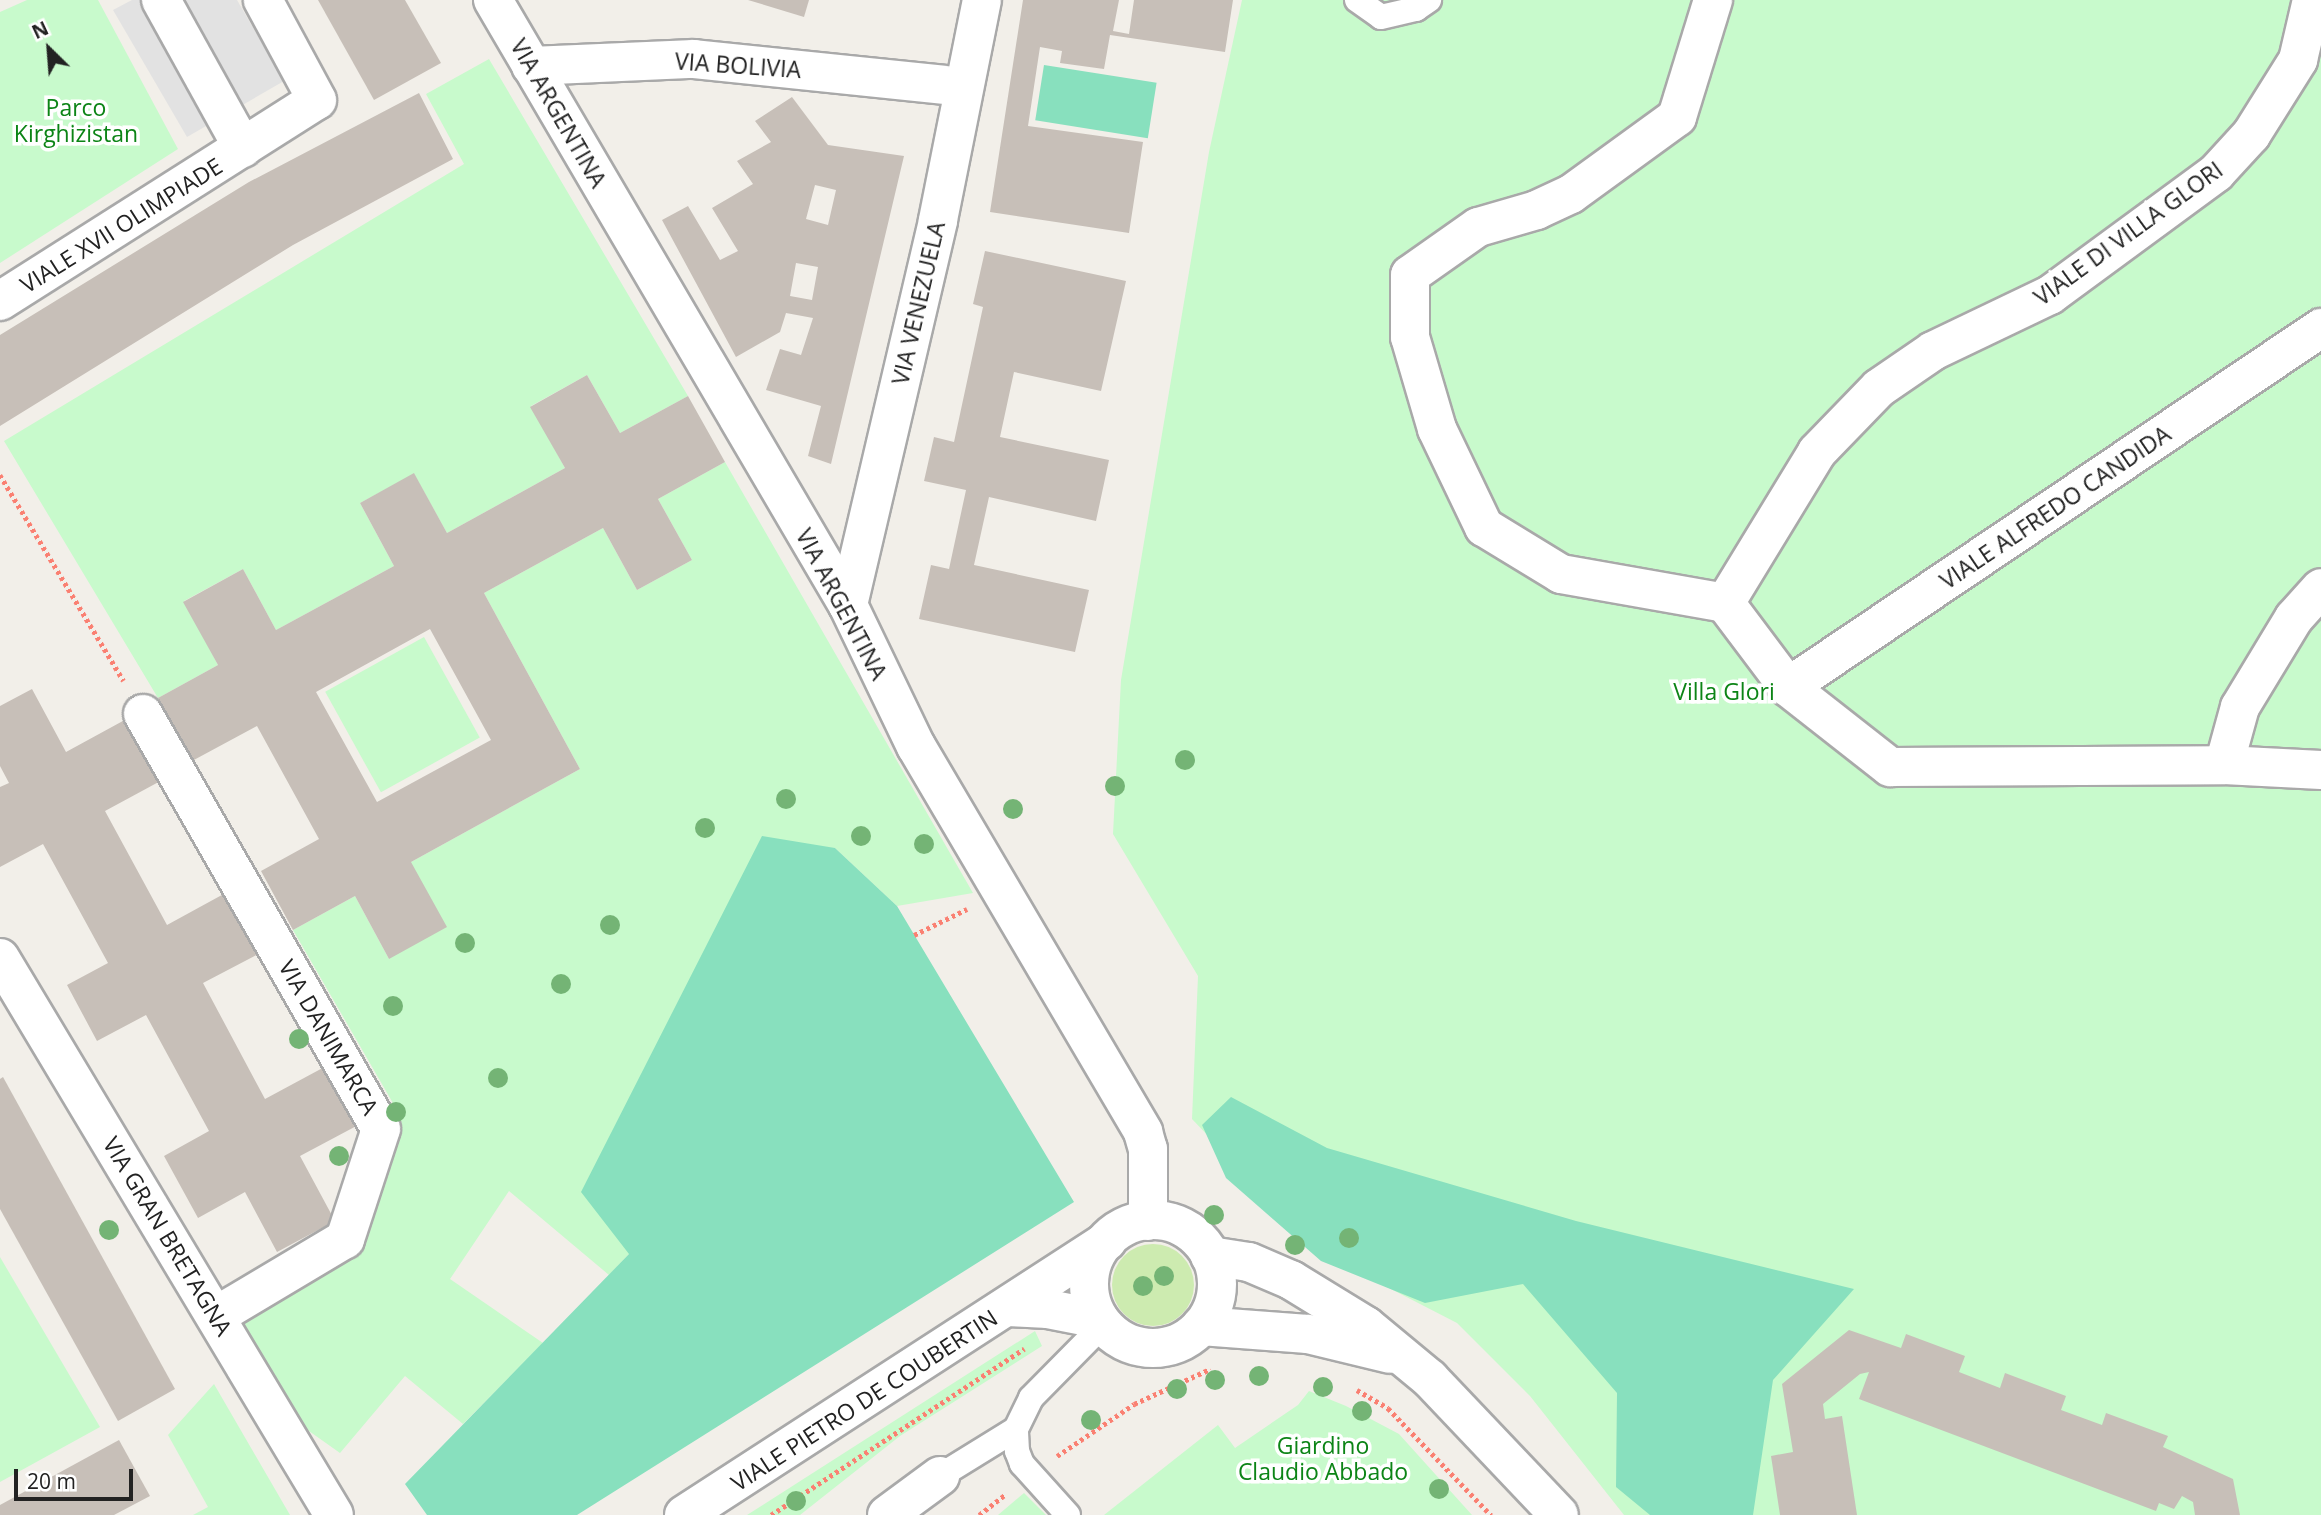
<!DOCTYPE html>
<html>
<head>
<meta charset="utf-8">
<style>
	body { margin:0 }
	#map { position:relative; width:2321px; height:1515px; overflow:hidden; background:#f2efe9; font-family:"Open Sans",sans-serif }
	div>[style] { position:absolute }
	.grass>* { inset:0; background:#cdebb0 }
	.round { border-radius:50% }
	.park>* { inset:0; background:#c8facc; transform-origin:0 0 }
	.pitch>* { inset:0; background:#88e0be; transform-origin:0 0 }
	.parking>* { inset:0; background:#e2e2e2 }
	.building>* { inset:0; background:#c7bfb8 }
	.path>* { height:4.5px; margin-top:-2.25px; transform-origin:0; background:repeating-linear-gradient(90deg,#fa8072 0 3.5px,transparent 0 7px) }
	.roads { filter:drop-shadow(2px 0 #a9a9a9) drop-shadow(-2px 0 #a9a9a9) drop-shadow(0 2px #a9a9a9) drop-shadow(0 -2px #a9a9a9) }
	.lane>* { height:24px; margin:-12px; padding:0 12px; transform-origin:12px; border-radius:12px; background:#fff }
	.street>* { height:38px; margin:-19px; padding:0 19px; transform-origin:19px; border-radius:19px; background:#fff }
	.street>.ring { margin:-19px; padding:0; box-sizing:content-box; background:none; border:38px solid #fff; border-radius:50% }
	.trees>* { width:20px; height:20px; margin:-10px; border-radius:50%; background:#74b475 }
	span { translate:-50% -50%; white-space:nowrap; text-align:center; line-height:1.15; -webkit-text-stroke:7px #fff; paint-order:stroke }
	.street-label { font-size:23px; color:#222 }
	.park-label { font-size:23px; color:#0c8416 }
	.north { position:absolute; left:14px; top:14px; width:70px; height:70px; -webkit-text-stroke:5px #fff; paint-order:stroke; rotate:335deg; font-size:19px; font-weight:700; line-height:28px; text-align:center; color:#222 }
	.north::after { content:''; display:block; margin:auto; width:24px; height:32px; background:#222; clip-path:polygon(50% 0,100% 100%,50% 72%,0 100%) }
	.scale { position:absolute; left:14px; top:1469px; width:119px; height:32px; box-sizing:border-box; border:4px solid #222; border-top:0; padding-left:9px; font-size:21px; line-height:24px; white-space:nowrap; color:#222; -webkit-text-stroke:5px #fff; paint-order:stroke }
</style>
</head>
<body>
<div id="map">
	<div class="grass">
		<div class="round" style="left:1112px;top:1244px;width:82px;height:82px"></div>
	</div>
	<div class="park">
		<div style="clip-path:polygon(27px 0,98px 0,178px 149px,0 263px,0 12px)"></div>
		<div style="clip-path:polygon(1242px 0,2321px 0,2321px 1515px,1624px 1515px,1530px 1396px,1457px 1323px,1319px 1252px,1192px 1119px,1198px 976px,1113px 834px,1121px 680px,1209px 152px)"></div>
		<div style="clip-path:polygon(489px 59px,688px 396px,620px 433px,587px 375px,531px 406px,565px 468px,447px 533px,414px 474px,360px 503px,394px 566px,276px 630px,243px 569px,184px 601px,218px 665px,158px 698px,4px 441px,464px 164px,426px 94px)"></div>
		<div style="clip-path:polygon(725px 462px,973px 893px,897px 906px,835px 848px,629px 1254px,609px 1275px,509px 1191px,450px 1279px,543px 1343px,463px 1424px,405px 1376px,340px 1453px,292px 1419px,234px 1321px,359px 1253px,401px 1117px,293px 930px,355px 896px,389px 959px,411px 862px,580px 769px,484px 593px,603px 528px,637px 590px,692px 560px,658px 499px)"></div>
		<div style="left:424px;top:637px;width:115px;height:113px;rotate:61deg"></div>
		<div style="clip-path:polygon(0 1257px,100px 1427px,0 1482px)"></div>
		<div style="clip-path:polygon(1035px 1331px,1042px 1346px,900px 1436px,800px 1515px,747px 1515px)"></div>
		<div style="clip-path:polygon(214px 1384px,290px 1515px,193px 1515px,208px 1507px,168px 1435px)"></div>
		<div style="clip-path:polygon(1309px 1391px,1346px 1406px,1399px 1434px,1472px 1515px,1104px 1515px,1218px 1425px,1235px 1448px,1298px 1405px)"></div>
		<div style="clip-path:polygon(1024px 1493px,1046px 1515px,998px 1515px)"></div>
	</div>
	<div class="pitch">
		<div style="left:1044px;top:65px;width:114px;height:56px;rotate:9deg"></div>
		<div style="clip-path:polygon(762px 836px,835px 848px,897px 906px,1074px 1202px,577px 1515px,427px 1515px,405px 1484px,629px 1254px,581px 1192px)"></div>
		<div style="clip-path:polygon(1231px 1097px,1327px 1148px,1576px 1221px,1854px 1289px,1773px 1380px,1753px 1515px,1650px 1515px,1616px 1487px,1617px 1393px,1523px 1284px,1425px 1303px,1321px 1261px,1226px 1178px,1202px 1125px)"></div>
	</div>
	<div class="parking">
		<div style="clip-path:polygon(132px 0,237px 0,284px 81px,187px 137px,113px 10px)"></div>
	</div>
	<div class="building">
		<div style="clip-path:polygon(318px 0,405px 0,441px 63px,374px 100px)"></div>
		<div style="clip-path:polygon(748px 0,809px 0,804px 17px)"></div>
		<div style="clip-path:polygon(1023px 0,1119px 0,1113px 31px,1129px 34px,1134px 0,1233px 0,1225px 52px,1110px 35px,1104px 69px,1060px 63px,1062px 51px,1040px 47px,1028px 126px,1143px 142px,1129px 233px,990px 212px)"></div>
		<div style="clip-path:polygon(419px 93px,453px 159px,293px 245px,0 426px,0 335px,249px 182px)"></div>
		<div style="clip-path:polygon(evenodd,792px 97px,828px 145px,904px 156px,831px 464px,808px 456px,821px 406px,766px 390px,780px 349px,801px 355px,813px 318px,786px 313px,780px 332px,736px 357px,662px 220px,688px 206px,720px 260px,738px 251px,712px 208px,753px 184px,737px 161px,771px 142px,755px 121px,792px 97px,815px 185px,836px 190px,828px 225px,806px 219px,815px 185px,792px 97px,796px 263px,818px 267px,812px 300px,790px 296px,796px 263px)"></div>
		<div style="clip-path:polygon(985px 251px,1126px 281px,1101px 391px,1014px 372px,1000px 437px,1109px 460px,1096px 521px,989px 497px,974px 565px,1089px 590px,1075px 652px,919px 619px,931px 565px,949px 569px,966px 490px,924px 481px,934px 437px,954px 442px,983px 307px,973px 304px)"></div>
		<div style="clip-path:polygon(evenodd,587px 375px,620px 433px,688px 396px,725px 462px,658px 499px,692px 560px,637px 590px,603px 528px,484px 593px,580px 769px,411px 862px,447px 927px,389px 959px,355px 896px,293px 930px,261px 871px,319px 839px,257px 726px,192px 761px,158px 698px,218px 665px,183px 602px,243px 569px,276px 630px,394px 566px,360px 503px,414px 473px,447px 533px,565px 468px,530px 407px,587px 375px,430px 629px,491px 740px,377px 802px,316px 692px,430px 629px)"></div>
		<div style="clip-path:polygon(32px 689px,66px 752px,132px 716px,166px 778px,105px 811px,167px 925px,231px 890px,264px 951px,203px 983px,265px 1099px,330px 1064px,362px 1123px,300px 1156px,335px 1221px,277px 1252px,245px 1192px,198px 1218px,164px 1156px,209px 1131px,146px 1015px,97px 1041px,67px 985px,108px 963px,43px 844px,0 867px,0 787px,9px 783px,0 766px,0 706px)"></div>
		<div style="clip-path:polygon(3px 1077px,175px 1389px,118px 1421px,0 1209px,0 1079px)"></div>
		<div style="clip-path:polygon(1849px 1330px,1901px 1348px,1906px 1334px,1965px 1356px,1959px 1372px,2000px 1388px,2005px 1373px,2066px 1396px,2061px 1410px,2102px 1425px,2106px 1413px,2168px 1436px,2163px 1447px,2233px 1479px,2240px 1515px,2195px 1515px,2193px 1502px,2182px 1496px,2174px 1509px,2159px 1503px,2156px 1511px,1859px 1399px,1869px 1372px,1860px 1374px,1823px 1404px,1825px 1419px,1842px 1416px,1857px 1515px,1780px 1515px,1771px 1456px,1793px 1452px,1782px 1384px)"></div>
		<div style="clip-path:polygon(119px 1440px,150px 1496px,114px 1515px,0 1515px,0 1505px)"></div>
	</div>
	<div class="path">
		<div style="left:0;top:475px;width:240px;rotate:59deg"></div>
		<div style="left:914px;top:935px;width:59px;rotate:-26.1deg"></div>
		<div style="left:1357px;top:1390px;width:36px;rotate:30deg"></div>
		<div style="left:1388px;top:1408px;width:149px;rotate:46.1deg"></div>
		<div style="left:1057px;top:1456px;width:93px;rotate:-34deg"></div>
		<div style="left:1134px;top:1404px;width:84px;rotate:-24.7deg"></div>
		<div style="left:771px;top:1515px;width:303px;rotate:-33.3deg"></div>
		<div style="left:979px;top:1515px;width:33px;rotate:-38deg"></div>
	</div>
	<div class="roads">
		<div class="lane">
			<div style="left:1357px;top:0;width:29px;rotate:35deg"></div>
			<div style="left:1381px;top:17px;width:36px;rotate:-13deg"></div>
			<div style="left:1416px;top:9px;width:16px;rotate:-35deg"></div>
			<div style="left:940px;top:1476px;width:89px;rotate:-31.7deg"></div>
			<div style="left:1068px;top:1515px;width:69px;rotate:-132deg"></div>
			<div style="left:1022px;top:1464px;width:14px;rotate:-111deg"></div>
			<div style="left:1017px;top:1451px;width:22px;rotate:-93deg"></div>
			<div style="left:1016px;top:1429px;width:34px;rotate:-64deg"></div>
			<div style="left:1031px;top:1398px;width:103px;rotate:-45.4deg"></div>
		</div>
		<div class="street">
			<div style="left:161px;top:0;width:169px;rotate:61deg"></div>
			<div style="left:493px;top:0;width:701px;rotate:59.6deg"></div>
			<div style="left:848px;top:605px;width:157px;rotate:64.3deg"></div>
			<div style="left:916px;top:746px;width:448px;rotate:59.5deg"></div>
			<div style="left:1143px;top:1132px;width:18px;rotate:74deg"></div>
			<div style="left:1148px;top:1149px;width:72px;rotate:90deg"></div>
			<div style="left:1713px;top:0;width:122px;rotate:107.1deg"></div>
			<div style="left:1677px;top:117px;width:131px;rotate:144deg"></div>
			<div style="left:1571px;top:194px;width:38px;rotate:155deg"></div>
			<div style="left:1537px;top:210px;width:61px;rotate:163.9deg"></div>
			<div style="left:1478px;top:227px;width:83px;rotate:144.8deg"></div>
			<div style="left:1410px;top:275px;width:62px;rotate:90deg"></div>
			<div style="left:1410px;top:337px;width:96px;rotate:73.6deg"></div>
			<div style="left:1437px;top:429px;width:109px;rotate:64.4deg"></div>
			<div style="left:1484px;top:527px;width:90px;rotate:31.4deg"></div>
			<div style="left:1561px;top:574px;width:167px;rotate:10deg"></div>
			<div style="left:531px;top:66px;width:163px;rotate:-2.5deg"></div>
			<div style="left:694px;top:59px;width:251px;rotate:5.9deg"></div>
			<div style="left:0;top:301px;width:375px;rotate:-32.4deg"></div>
			<div style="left:317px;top:100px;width:114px;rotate:-118.4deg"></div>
			<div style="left:1725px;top:603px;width:177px;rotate:-58.6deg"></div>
			<div style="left:1817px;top:452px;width:89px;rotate:-45.9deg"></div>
			<div style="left:1879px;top:388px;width:65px;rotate:-34.4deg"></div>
			<div style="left:1933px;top:351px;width:130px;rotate:-25.6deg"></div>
			<div style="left:2050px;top:295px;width:206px;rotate:-36.3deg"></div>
			<div style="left:2216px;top:173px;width:52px;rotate:-47.4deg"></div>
			<div style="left:2251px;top:135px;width:89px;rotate:-57.9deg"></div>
			<div style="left:2298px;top:60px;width:62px;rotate:-76.9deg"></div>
			<div style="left:1725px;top:603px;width:105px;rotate:53.1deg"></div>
			<div style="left:1788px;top:687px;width:130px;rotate:38.1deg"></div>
			<div style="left:1890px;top:767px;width:334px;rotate:-0.3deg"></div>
			<div style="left:2224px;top:765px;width:97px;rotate:3deg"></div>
			<div style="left:848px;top:605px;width:395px;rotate:-76.8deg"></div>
			<div style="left:938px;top:220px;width:224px;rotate:-78.7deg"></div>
			<div style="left:1788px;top:687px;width:643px;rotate:-33.96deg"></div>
			<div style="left:143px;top:714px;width:478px;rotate:60.2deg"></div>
			<div style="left:381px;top:1129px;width:116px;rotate:108.1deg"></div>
			<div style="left:345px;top:1239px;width:150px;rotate:149.2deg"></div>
			<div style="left:2224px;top:765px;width:60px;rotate:-74.6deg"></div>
			<div style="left:2240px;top:707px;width:104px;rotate:-58.8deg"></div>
			<div style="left:2294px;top:618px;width:40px;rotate:-48deg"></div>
			<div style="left:0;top:958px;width:649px;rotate:59.05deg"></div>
			<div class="ring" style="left:1089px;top:1220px;width:90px;height:90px"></div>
			<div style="left:1210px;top:1256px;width:39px;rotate:9deg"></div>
			<div style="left:1249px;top:1262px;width:46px;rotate:23.2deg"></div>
			<div style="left:1291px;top:1280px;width:88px;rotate:31.5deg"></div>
			<div style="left:1366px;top:1326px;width:83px;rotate:39.6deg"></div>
			<div style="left:1430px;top:1379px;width:187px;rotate:46.5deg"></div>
			<div style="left:1008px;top:1307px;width:40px;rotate:2.9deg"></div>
			<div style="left:1048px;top:1309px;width:52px;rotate:11.1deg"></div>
			<div style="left:1201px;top:1326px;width:107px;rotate:4.3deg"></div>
			<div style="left:1308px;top:1334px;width:84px;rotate:13.7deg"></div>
			<div style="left:684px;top:1515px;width:504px;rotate:-32.93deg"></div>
			<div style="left:887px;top:1515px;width:66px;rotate:-36.3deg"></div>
		</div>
	</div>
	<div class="trees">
		<div style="left:1185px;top:760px"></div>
		<div style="left:1115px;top:786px"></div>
		<div style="left:786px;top:799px"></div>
		<div style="left:1013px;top:809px"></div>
		<div style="left:705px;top:828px"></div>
		<div style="left:861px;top:836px"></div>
		<div style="left:924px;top:844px"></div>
		<div style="left:610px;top:925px"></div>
		<div style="left:465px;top:943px"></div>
		<div style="left:561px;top:984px"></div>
		<div style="left:393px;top:1006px"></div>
		<div style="left:299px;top:1039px"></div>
		<div style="left:498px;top:1078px"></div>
		<div style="left:396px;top:1112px"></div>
		<div style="left:339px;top:1156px"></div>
		<div style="left:1214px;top:1215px"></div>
		<div style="left:109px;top:1230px"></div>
		<div style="left:1349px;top:1238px"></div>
		<div style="left:1295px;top:1245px"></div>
		<div style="left:1164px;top:1276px"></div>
		<div style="left:1143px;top:1286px"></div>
		<div style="left:1259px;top:1376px"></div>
		<div style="left:1215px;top:1380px"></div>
		<div style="left:1323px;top:1387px"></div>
		<div style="left:1177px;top:1389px"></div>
		<div style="left:1362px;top:1411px"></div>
		<div style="left:1091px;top:1420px"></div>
		<div style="left:1439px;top:1489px"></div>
		<div style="left:796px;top:1501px"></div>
	</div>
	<div class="street-label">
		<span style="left:738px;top:65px;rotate:4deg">VIA BOLIVIA</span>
		<span style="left:559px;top:113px;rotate:60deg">VIA ARGENTINA</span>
		<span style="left:121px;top:225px;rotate:-32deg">VIALE XVII OLIMPIADE</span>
		<span style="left:2128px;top:233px;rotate:-36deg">VIALE DI VILLA GLORI</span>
		<span style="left:918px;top:303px;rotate:-77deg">VIA VENEZUELA</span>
		<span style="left:2055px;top:507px;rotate:-34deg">VIALE ALFREDO CANDIDA</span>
		<span style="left:842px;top:604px;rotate:62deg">VIA ARGENTINA</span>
		<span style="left:329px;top:1037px;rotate:60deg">VIA DANIMARCA</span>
		<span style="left:168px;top:1236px;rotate:59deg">VIA GRAN BRETAGNA</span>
		<span style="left:864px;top:1400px;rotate:-33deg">VIALE PIETRO DE COUBERTIN</span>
	</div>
	<div class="park-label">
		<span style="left:76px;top:120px">Parco<br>Kirghizistan</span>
		<span style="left:1724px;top:691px">Villa Glori</span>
		<span style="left:1323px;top:1458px">Giardino<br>Claudio Abbado</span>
	</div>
	<div class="north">N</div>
	<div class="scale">20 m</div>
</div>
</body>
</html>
